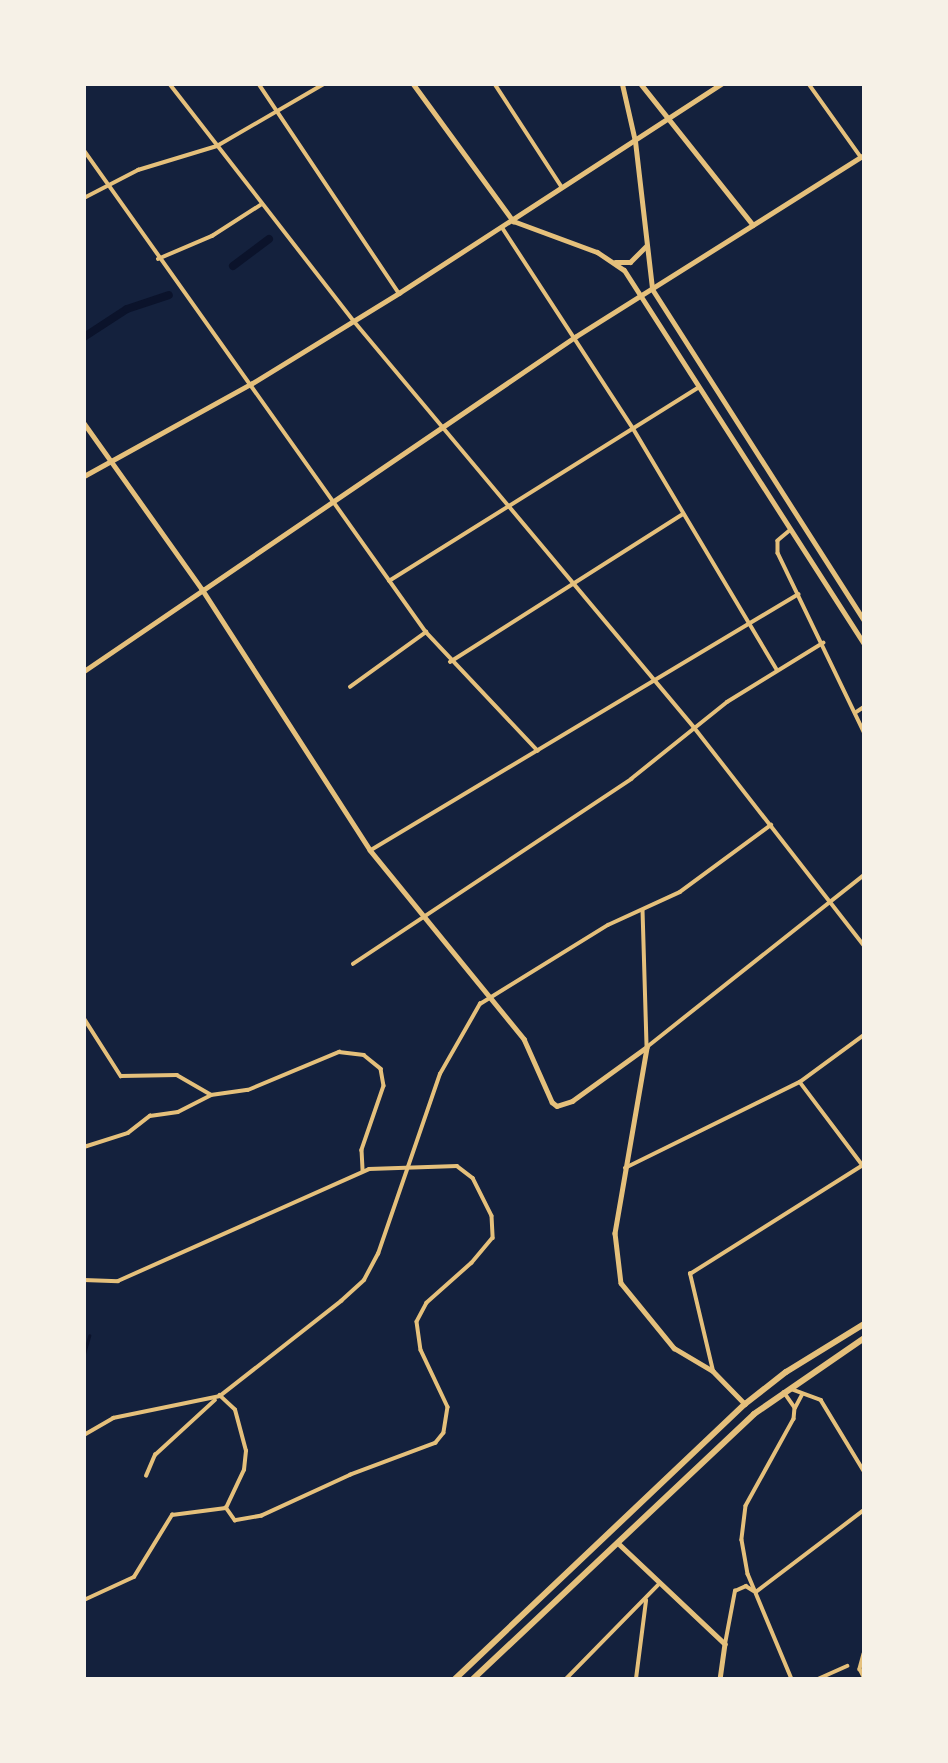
<!DOCTYPE html>
<html>
<head>
<meta charset="utf-8">
<style>
	body { margin:0 }
	#map { position:relative; width:948px; height:1763px; overflow:hidden; background:#14213d; font-family:Cabin,sans-serif }
	div>[style] { position:absolute }
	.stream>* { height:2.5px; margin:-1.25px; padding:0 1.25px; transform-origin:1.25px; border-radius:1.25px; background:#0b132b }
	.canal>* { height:8px; margin:-4px; padding:0 4px; transform-origin:4px; border-radius:4px; background:#0b132b }
	.minor>* { height:3.5px; margin:-1.75px; padding:0 1.75px; transform-origin:1.75px; border-radius:1.75px; background:#e5c07b }
	.tertiary>* { height:4.5px; margin:-2.25px; padding:0 2.25px; transform-origin:2.25px; border-radius:2.25px; background:#e5c07b }
	.primary>* { height:5px; margin:-2.5px; padding:0 2.5px; transform-origin:2.5px; border-radius:2.5px; background:#e5c07b }
	.trunk>* { height:6px; margin:-3px; padding:0 3px; transform-origin:3px; border-radius:3px; background:#e5c07b }
	span { translate:-50% -50%; white-space:nowrap; text-align:center; line-height:1.15; -webkit-text-stroke:5px #f6f1e7; paint-order:stroke }
	.frame { position:absolute; inset:0; border:86px solid #f6f1e7; pointer-events:none }
</style>
</head>
<body>
<div id="map">
	<div class="stream">
		<div style="left:84px;top:1354px;width:19px;rotate:-74deg"></div>
	</div>
	<div class="canal">
		<div style="left:233px;top:266px;width:45px;rotate:-36.9deg"></div>
		<div style="left:84px;top:337px;width:51px;rotate:-33.1deg"></div>
		<div style="left:127px;top:309px;width:44px;rotate:-18.4deg"></div>
	</div>
	<div class="minor">
		<div style="left:170px;top:84px;width:300px;rotate:52.2deg"></div>
		<div style="left:354px;top:321px;width:530px;rotate:50.06deg"></div>
		<div style="left:694px;top:727px;width:276px;rotate:52.1deg"></div>
		<div style="left:259px;top:84px;width:252px;rotate:56.2deg"></div>
		<div style="left:495px;top:84px;width:123px;rotate:57deg"></div>
		<div style="left:809px;top:84px;width:90px;rotate:54.5deg"></div>
		<div style="left:84px;top:150px;width:591px;rotate:54.64deg"></div>
		<div style="left:426px;top:632px;width:163px;rotate:46.7deg"></div>
		<div style="left:84px;top:198px;width:61px;rotate:-27.4deg"></div>
		<div style="left:138px;top:170px;width:83px;rotate:-16.9deg"></div>
		<div style="left:217px;top:146px;width:124px;rotate:-30.1deg"></div>
		<div style="left:502px;top:227px;width:240px;rotate:56.9deg"></div>
		<div style="left:633px;top:428px;width:282px;rotate:59.2deg"></div>
		<div style="left:158px;top:259px;width:59px;rotate:-23.1deg"></div>
		<div style="left:212px;top:236px;width:59px;rotate:-32.6deg"></div>
		<div style="left:791px;top:530px;width:17px;rotate:140deg"></div>
		<div style="left:778px;top:541px;width:12px;rotate:90deg"></div>
		<div style="left:778px;top:553px;width:199px;rotate:64.3deg"></div>
		<div style="left:389px;top:581px;width:364px;rotate:-32deg"></div>
		<div style="left:450px;top:662px;width:276px;rotate:-32.4deg"></div>
		<div style="left:350px;top:687px;width:94px;rotate:-35.9deg"></div>
		<div style="left:855px;top:713px;width:11px;rotate:-34deg"></div>
		<div style="left:371px;top:850px;width:498px;rotate:-30.9deg"></div>
		<div style="left:643px;top:910px;width:137px;rotate:88.3deg"></div>
		<div style="left:353px;top:964px;width:334px;rotate:-33.6deg"></div>
		<div style="left:631px;top:779px;width:123px;rotate:-38.7deg"></div>
		<div style="left:727px;top:702px;width:113px;rotate:-31.6deg"></div>
		<div style="left:84px;top:1018px;width:69px;rotate:57.5deg"></div>
		<div style="left:121px;top:1076px;width:56px;rotate:-1deg"></div>
		<div style="left:177px;top:1075px;width:39px;rotate:30deg"></div>
		<div style="left:647px;top:1047px;width:277px;rotate:-38.4deg"></div>
		<div style="left:800px;top:1082px;width:106px;rotate:53deg"></div>
		<div style="left:84px;top:1147px;width:46px;rotate:-17.7deg"></div>
		<div style="left:128px;top:1133px;width:28px;rotate:-38deg"></div>
		<div style="left:150px;top:1116px;width:28px;rotate:-8deg"></div>
		<div style="left:178px;top:1112px;width:37px;rotate:-27deg"></div>
		<div style="left:211px;top:1095px;width:37px;rotate:-8deg"></div>
		<div style="left:248px;top:1090px;width:99px;rotate:-22.7deg"></div>
		<div style="left:339px;top:1052px;width:25px;rotate:7deg"></div>
		<div style="left:364px;top:1055px;width:22px;rotate:39deg"></div>
		<div style="left:381px;top:1069px;width:17px;rotate:80deg"></div>
		<div style="left:384px;top:1086px;width:68px;rotate:109deg"></div>
		<div style="left:362px;top:1150px;width:21px;rotate:87deg"></div>
		<div style="left:625px;top:1168px;width:195px;rotate:-26.2deg"></div>
		<div style="left:800px;top:1082px;width:79px;rotate:-36.3deg"></div>
		<div style="left:84px;top:1280px;width:34px;rotate:2deg"></div>
		<div style="left:118px;top:1281px;width:275px;rotate:-24deg"></div>
		<div style="left:369px;top:1169px;width:88px;rotate:-2deg"></div>
		<div style="left:457px;top:1166px;width:20px;rotate:37deg"></div>
		<div style="left:473px;top:1178px;width:42px;rotate:63.4deg"></div>
		<div style="left:492px;top:1216px;width:22px;rotate:87deg"></div>
		<div style="left:493px;top:1238px;width:33px;rotate:130deg"></div>
		<div style="left:472px;top:1263px;width:60px;rotate:138.4deg"></div>
		<div style="left:427px;top:1303px;width:21px;rotate:118deg"></div>
		<div style="left:417px;top:1322px;width:28px;rotate:82deg"></div>
		<div style="left:421px;top:1350px;width:63px;rotate:64.7deg"></div>
		<div style="left:448px;top:1407px;width:26px;rotate:99deg"></div>
		<div style="left:444px;top:1433px;width:13px;rotate:129deg"></div>
		<div style="left:436px;top:1443px;width:91px;rotate:159.4deg"></div>
		<div style="left:351px;top:1475px;width:98px;rotate:155.3deg"></div>
		<div style="left:262px;top:1516px;width:27px;rotate:170deg"></div>
		<div style="left:235px;top:1521px;width:16px;rotate:-125deg"></div>
		<div style="left:226px;top:1508px;width:42px;rotate:-64.7deg"></div>
		<div style="left:244px;top:1470px;width:19px;rotate:-84deg"></div>
		<div style="left:246px;top:1451px;width:42px;rotate:-105deg"></div>
		<div style="left:235px;top:1410px;width:21px;rotate:-137deg"></div>
		<div style="left:713px;top:1371px;width:100px;rotate:-103.3deg"></div>
		<div style="left:690px;top:1274px;width:204px;rotate:-32.2deg"></div>
		<div style="left:791px;top:1389px;width:32px;rotate:20deg"></div>
		<div style="left:821px;top:1400px;width:83px;rotate:58.8deg"></div>
		<div style="left:784px;top:1392px;width:19px;rotate:55deg"></div>
		<div style="left:795px;top:1408px;width:11px;rotate:95deg"></div>
		<div style="left:794px;top:1419px;width:99px;rotate:118.9deg"></div>
		<div style="left:746px;top:1506px;width:34px;rotate:97deg"></div>
		<div style="left:742px;top:1540px;width:35px;rotate:80deg"></div>
		<div style="left:748px;top:1574px;width:114px;rotate:67.3deg"></div>
		<div style="left:795px;top:1408px;width:15px;rotate:-62deg"></div>
		<div style="left:84px;top:1435px;width:34px;rotate:-30deg"></div>
		<div style="left:113px;top:1418px;width:109px;rotate:-11.6deg"></div>
		<div style="left:220px;top:1396px;width:154px;rotate:-38.1deg"></div>
		<div style="left:341px;top:1301px;width:31px;rotate:-42deg"></div>
		<div style="left:364px;top:1280px;width:30px;rotate:-62deg"></div>
		<div style="left:378px;top:1254px;width:190px;rotate:-71deg"></div>
		<div style="left:440px;top:1074px;width:81px;rotate:-60.3deg"></div>
		<div style="left:480px;top:1004px;width:150px;rotate:-31.7deg"></div>
		<div style="left:608px;top:925px;width:79px;rotate:-24.6deg"></div>
		<div style="left:680px;top:892px;width:113px;rotate:-36.4deg"></div>
		<div style="left:146px;top:1476px;width:23px;rotate:-67deg"></div>
		<div style="left:155px;top:1455px;width:81px;rotate:-42.5deg"></div>
		<div style="left:756px;top:1592px;width:136px;rotate:-37.2deg"></div>
		<div style="left:84px;top:1600px;width:55px;rotate:-24.7deg"></div>
		<div style="left:134px;top:1577px;width:73px;rotate:-58.5deg"></div>
		<div style="left:172px;top:1515px;width:54px;rotate:-7.4deg"></div>
		<div style="left:725px;top:1644px;width:54px;rotate:-79.3deg"></div>
		<div style="left:735px;top:1591px;width:12px;rotate:-24deg"></div>
		<div style="left:746px;top:1586px;width:9px;rotate:32deg"></div>
		<div style="left:864px;top:1654px;width:16px;rotate:105deg"></div>
		<div style="left:860px;top:1669px;width:9px;rotate:63deg"></div>
		<div style="left:566px;top:1679px;width:134px;rotate:-45.6deg"></div>
		<div style="left:636px;top:1679px;width:79px;rotate:-82.7deg"></div>
		<div style="left:818px;top:1679px;width:32px;rotate:-24deg"></div>
	</div>
	<div class="tertiary">
		<div style="left:641px;top:84px;width:180px;rotate:51.5deg"></div>
		<div style="left:84px;top:423px;width:204px;rotate:54.6deg"></div>
		<div style="left:202px;top:589px;width:310px;rotate:57.2deg"></div>
		<div style="left:370px;top:850px;width:244px;rotate:50.8deg"></div>
		<div style="left:524px;top:1039px;width:69px;rotate:66deg"></div>
		<div style="left:552px;top:1102px;width:6px;rotate:39deg"></div>
		<div style="left:557px;top:1106px;width:16px;rotate:-18deg"></div>
		<div style="left:572px;top:1101px;width:92px;rotate:-35.8deg"></div>
		<div style="left:84px;top:476px;width:191px;rotate:-28.9deg"></div>
		<div style="left:251px;top:384px;width:174px;rotate:-31.6deg"></div>
		<div style="left:399px;top:293px;width:384px;rotate:-33deg"></div>
		<div style="left:84px;top:671px;width:594px;rotate:-34.23deg"></div>
		<div style="left:575px;top:337px;width:342px;rotate:-32.2deg"></div>
		<div style="left:647px;top:1048px;width:188px;rotate:99.8deg"></div>
		<div style="left:615px;top:1233px;width:50px;rotate:83.2deg"></div>
		<div style="left:621px;top:1283px;width:84px;rotate:50.8deg"></div>
		<div style="left:674px;top:1348px;width:45px;rotate:30.5deg"></div>
		<div style="left:713px;top:1371px;width:46px;rotate:45.9deg"></div>
		<div style="left:618px;top:1543px;width:147px;rotate:43.3deg"></div>
		<div style="left:725px;top:1644px;width:35px;rotate:98deg"></div>
	</div>
	<div class="primary">
		<div style="left:413px;top:84px;width:170px;rotate:53.9deg"></div>
		<div style="left:513px;top:221px;width:90px;rotate:20.3deg"></div>
		<div style="left:597px;top:252px;width:32px;rotate:34deg"></div>
		<div style="left:624px;top:270px;width:444px;rotate:57.3deg"></div>
		<div style="left:622px;top:84px;width:58px;rotate:77.2deg"></div>
		<div style="left:635px;top:141px;width:149px;rotate:83.4deg"></div>
		<div style="left:652px;top:289px;width:393px;rotate:57.4deg"></div>
		<div style="left:615px;top:262px;width:15px"></div>
		<div style="left:630px;top:262px;width:23px;rotate:-45deg"></div>
	</div>
	<div class="trunk">
		<div style="left:455px;top:1679px;width:400px;rotate:-43.5deg"></div>
		<div style="left:745px;top:1404px;width:52px;rotate:-38deg"></div>
		<div style="left:786px;top:1372px;width:92px;rotate:-31.6deg"></div>
		<div style="left:473px;top:1679px;width:386px;rotate:-43.3deg"></div>
		<div style="left:754px;top:1414px;width:134px;rotate:-34.6deg"></div>
	</div>
	<div class="frame"></div>
</div>
</body>
</html>
